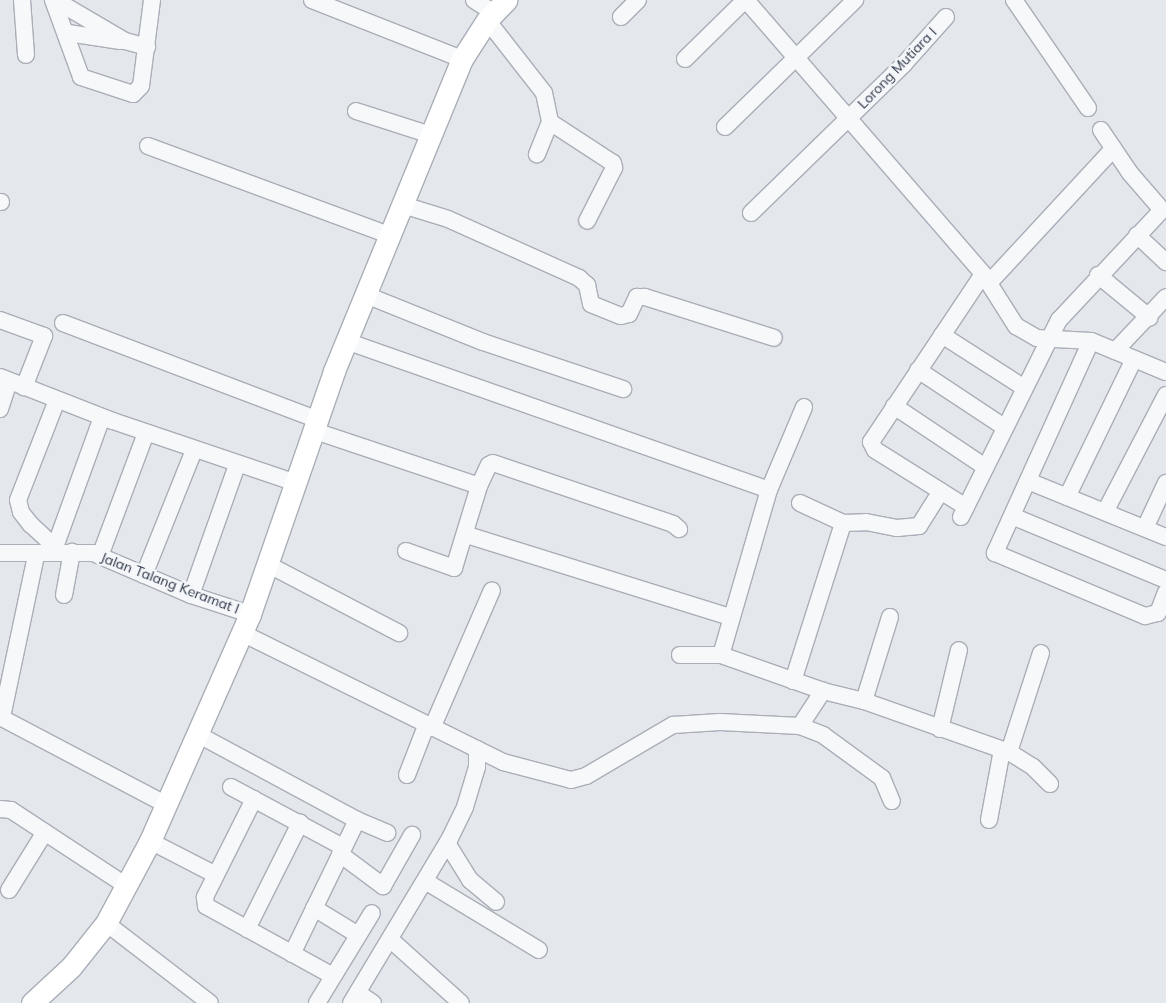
<!DOCTYPE html>
<html>
<head>
<meta charset="utf-8">
<style>
	body { margin:0 }
	#map { position:relative; width:1166px; height:1003px; overflow:hidden; background:#e4e7ec; font-family:Mulish,sans-serif }
	div>[style] { position:absolute }
	.roads { filter:drop-shadow(1px 0 #a9aeb7) drop-shadow(-1px 0 #a9aeb7) drop-shadow(0 1px #a9aeb7) drop-shadow(0 -1px #a9aeb7) }
	.minor>* { height:16px; margin:-8px; padding:0 8px; transform-origin:8px; border-radius:8px; background:#f7f8fa }
	.major>* { height:21px; margin:-10.5px; padding:0 10.5px; transform-origin:10.5px; border-radius:10.5px; background:#fff }
	span { translate:-50% -50%; white-space:nowrap; text-align:center; line-height:1.15; -webkit-text-stroke:4.5px #f4f6f9; paint-order:stroke }
	.street-label { font-size:14px; color:#2b3445 }
</style>
</head>
<body>
<div id="map">
	<div class="roads">
		<div class="minor">
			<div style="left:22px;top:0;width:55px;rotate:85.8deg"></div>
			<div style="left:53px;top:0;width:82px;rotate:70deg"></div>
			<div style="left:81px;top:77px;width:55px;rotate:18.1deg"></div>
			<div style="left:133px;top:94px;width:11px;rotate:-45deg"></div>
			<div style="left:141px;top:86px;width:87px;rotate:-82.7deg"></div>
			<div style="left:55px;top:0;width:81px;rotate:30.4deg"></div>
			<div style="left:125px;top:41px;width:23px;rotate:15deg"></div>
			<div style="left:312px;top:0;width:161px;rotate:21.5deg"></div>
			<div style="left:474px;top:0;width:24px;rotate:33deg"></div>
			<div style="left:746px;top:0;width:362px;rotate:49.1deg"></div>
			<div style="left:983px;top:274px;width:62px;rotate:57.6deg"></div>
			<div style="left:1016px;top:326px;width:24px;rotate:30deg"></div>
			<div style="left:1037px;top:338px;width:54px;rotate:3.2deg"></div>
			<div style="left:1091px;top:341px;width:81px;rotate:22.5deg"></div>
			<div style="left:1014px;top:0;width:131px;rotate:55.6deg"></div>
			<div style="left:621px;top:17px;width:24px;rotate:-45deg"></div>
			<div style="left:487px;top:20px;width:93px;rotate:52deg"></div>
			<div style="left:544px;top:93px;width:30px;rotate:78deg"></div>
			<div style="left:550px;top:122px;width:35px;rotate:112deg"></div>
			<div style="left:68px;top:33px;width:53px;rotate:8.7deg"></div>
			<div style="left:685px;top:59px;width:84px;rotate:-44.5deg"></div>
			<div style="left:356px;top:111px;width:79px;rotate:17.7deg"></div>
			<div style="left:550px;top:122px;width:75px;rotate:33.1deg"></div>
			<div style="left:613px;top:163px;width:5px;rotate:79deg"></div>
			<div style="left:614px;top:168px;width:59px;rotate:117deg"></div>
			<div style="left:725px;top:127px;width:182px;rotate:-44.3deg"></div>
			<div style="left:148px;top:146px;width:259px;rotate:20.3deg"></div>
			<div style="left:0;top:202px;width:1px"></div>
			<div style="left:403px;top:205px;width:47px;rotate:17.3deg"></div>
			<div style="left:448px;top:219px;width:144px;rotate:24.2deg"></div>
			<div style="left:579px;top:278px;width:11px;rotate:41deg"></div>
			<div style="left:587px;top:285px;width:19px;rotate:78deg"></div>
			<div style="left:591px;top:304px;width:32px;rotate:22deg"></div>
			<div style="left:621px;top:316px;width:8px;rotate:-14deg"></div>
			<div style="left:629px;top:314px;width:19px;rotate:-65deg"></div>
			<div style="left:637px;top:297px;width:8px"></div>
			<div style="left:645px;top:297px;width:135px;rotate:17.6deg"></div>
			<div style="left:751px;top:213px;width:214px;rotate:-44.2deg"></div>
			<div style="left:904px;top:64px;width:63px;rotate:-48.2deg"></div>
			<div style="left:1137px;top:235px;width:40px;rotate:43deg"></div>
			<div style="left:1098px;top:275px;width:67px;rotate:39.6deg"></div>
			<div style="left:989px;top:283px;width:183px;rotate:-47.2deg"></div>
			<div style="left:366px;top:295px;width:126px;rotate:21.9deg"></div>
			<div style="left:483px;top:342px;width:148px;rotate:18.6deg"></div>
			<div style="left:0;top:320px;width:47px;rotate:20deg"></div>
			<div style="left:44px;top:336px;width:55px;rotate:111.4deg"></div>
			<div style="left:63px;top:323px;width:271px;rotate:20.8deg"></div>
			<div style="left:942px;top:335px;width:96px;rotate:32.7deg"></div>
			<div style="left:346px;top:341px;width:448px;rotate:19.4deg"></div>
			<div style="left:1091px;top:341px;width:233px;rotate:114.4deg"></div>
			<div style="left:995px;top:553px;width:163px;rotate:22.8deg"></div>
			<div style="left:1145px;top:616px;width:13px;rotate:-13deg"></div>
			<div style="left:1158px;top:613px;width:22px;rotate:-69deg"></div>
			<div style="left:1115px;top:351px;width:74px;rotate:-46.6deg"></div>
			<div style="left:918px;top:370px;width:103px;rotate:33.5deg"></div>
			<div style="left:0;top:377px;width:121px;rotate:21.3deg"></div>
			<div style="left:113px;top:421px;width:193px;rotate:18.7deg"></div>
			<div style="left:894px;top:406px;width:110px;rotate:33.8deg"></div>
			<div style="left:0;top:409px;width:29px;rotate:-72deg"></div>
			<div style="left:312px;top:430px;width:176px;rotate:18.5deg"></div>
			<div style="left:1028px;top:481px;width:149px;rotate:22.1deg"></div>
			<div style="left:1067px;top:497px;width:153px;rotate:-64.1deg"></div>
			<div style="left:800px;top:503px;width:47px;rotate:24.9deg"></div>
			<div style="left:966px;top:507px;width:107px;rotate:-147.9deg"></div>
			<div style="left:875px;top:450px;width:9px;rotate:-117deg"></div>
			<div style="left:871px;top:442px;width:202px;rotate:-56.3deg"></div>
			<div style="left:1105px;top:512px;width:132px;rotate:-62.5deg"></div>
			<div style="left:1012px;top:516px;width:167px;rotate:22.6deg"></div>
			<div style="left:961px;top:517px;width:220px;rotate:-63.6deg"></div>
			<div style="left:1059px;top:320px;width:151px;rotate:-46.9deg"></div>
			<div style="left:1162px;top:210px;width:49px;rotate:-130.9deg"></div>
			<div style="left:1130px;top:173px;width:52px;rotate:-124deg"></div>
			<div style="left:1145px;top:528px;width:50px;rotate:-65deg"></div>
			<div style="left:467px;top:535px;width:276px;rotate:17.3deg"></div>
			<div style="left:55px;top:547px;width:138px;rotate:-70.1deg"></div>
			<div style="left:406px;top:551px;width:51px;rotate:19.5deg"></div>
			<div style="left:454px;top:568px;width:86px;rotate:-73deg"></div>
			<div style="left:479px;top:486px;width:23px;rotate:-65deg"></div>
			<div style="left:489px;top:465px;width:4px;rotate:-27deg"></div>
			<div style="left:493px;top:463px;width:190px;rotate:18.7deg"></div>
			<div style="left:673px;top:524px;width:8px;rotate:40deg"></div>
			<div style="left:0;top:553px;width:93px"></div>
			<div style="left:93px;top:553px;width:107px;rotate:23.2deg"></div>
			<div style="left:191px;top:595px;width:62px;rotate:17.9deg"></div>
			<div style="left:54px;top:553px;width:6px;rotate:-81deg"></div>
			<div style="left:55px;top:547px;width:33px;rotate:-137deg"></div>
			<div style="left:31px;top:525px;width:16px;rotate:-128deg"></div>
			<div style="left:21px;top:512px;width:12px;rotate:-104deg"></div>
			<div style="left:18px;top:500px;width:107px;rotate:-68.7deg"></div>
			<div style="left:100px;top:556px;width:131px;rotate:-69.5deg"></div>
			<div style="left:269px;top:565px;width:147px;rotate:27.6deg"></div>
			<div style="left:144px;top:575px;width:135px;rotate:-68.2deg"></div>
			<div style="left:64px;top:595px;width:44px;rotate:-79.5deg"></div>
			<div style="left:191px;top:595px;width:138px;rotate:-70.5deg"></div>
			<div style="left:242px;top:633px;width:291px;rotate:26.3deg"></div>
			<div style="left:503px;top:762px;width:70px;rotate:14.8deg"></div>
			<div style="left:571px;top:780px;width:16px;rotate:-15deg"></div>
			<div style="left:586px;top:776px;width:101px;rotate:-30.4deg"></div>
			<div style="left:673px;top:725px;width:47px;rotate:-3.7deg"></div>
			<div style="left:720px;top:722px;width:80px;rotate:2.9deg"></div>
			<div style="left:800px;top:726px;width:42px;rotate:-56.7deg"></div>
			<div style="left:680px;top:655px;width:41px"></div>
			<div style="left:721px;top:655px;width:108px;rotate:19.4deg"></div>
			<div style="left:823px;top:691px;width:42px;rotate:13.7deg"></div>
			<div style="left:864px;top:701px;width:154px;rotate:19.4deg"></div>
			<div style="left:1009px;top:752px;width:28px;rotate:32deg"></div>
			<div style="left:1033px;top:767px;width:24px;rotate:45deg"></div>
			<div style="left:721px;top:655px;width:172px;rotate:-73.8deg"></div>
			<div style="left:769px;top:490px;width:90px;rotate:-67.1deg"></div>
			<div style="left:793px;top:681px;width:166px;rotate:-72.4deg"></div>
			<div style="left:843px;top:523px;width:23px;rotate:-2deg"></div>
			<div style="left:866px;top:522px;width:32px;rotate:11deg"></div>
			<div style="left:897px;top:528px;width:22px;rotate:-5deg"></div>
			<div style="left:919px;top:526px;width:41px;rotate:-57.8deg"></div>
			<div style="left:864px;top:701px;width:88px;rotate:-72.8deg"></div>
			<div style="left:0;top:717px;width:189px;rotate:27.8deg"></div>
			<div style="left:2px;top:717px;width:166px;rotate:-78.1deg"></div>
			<div style="left:800px;top:726px;width:25px;rotate:21deg"></div>
			<div style="left:823px;top:735px;width:73px;rotate:36.1deg"></div>
			<div style="left:882px;top:778px;width:25px;rotate:67deg"></div>
			<div style="left:432px;top:728px;width:150px;rotate:-66.5deg"></div>
			<div style="left:940px;top:729px;width:81px;rotate:-76.5deg"></div>
			<div style="left:199px;top:735px;width:179px;rotate:28.3deg"></div>
			<div style="left:357px;top:820px;width:33px;rotate:23deg"></div>
			<div style="left:1009px;top:752px;width:104px;rotate:-72.1deg"></div>
			<div style="left:407px;top:775px;width:53px;rotate:-68.8deg"></div>
			<div style="left:231px;top:787px;width:127px;rotate:28.2deg"></div>
			<div style="left:254px;top:799px;width:110px;rotate:116.6deg"></div>
			<div style="left:205px;top:897px;width:9px;rotate:84deg"></div>
			<div style="left:206px;top:906px;width:145px;rotate:28.9deg"></div>
			<div style="left:0;top:809px;width:11px;rotate:5deg"></div>
			<div style="left:11px;top:810px;width:140px;rotate:33.3deg"></div>
			<div style="left:989px;top:820px;width:71px;rotate:-79.5deg"></div>
			<div style="left:150px;top:841px;width:74px;rotate:27.3deg"></div>
			<div style="left:447px;top:843px;width:44px;rotate:58.1deg"></div>
			<div style="left:470px;top:880px;width:34px;rotate:40deg"></div>
			<div style="left:340px;top:854px;width:54px;rotate:36.7deg"></div>
			<div style="left:383px;top:886px;width:59px;rotate:-60.4deg"></div>
			<div style="left:425px;top:881px;width:133px;rotate:31.2deg"></div>
			<div style="left:9px;top:890px;width:68px;rotate:-58.2deg"></div>
			<div style="left:314px;top:908px;width:52px;rotate:31.5deg"></div>
			<div style="left:106px;top:923px;width:131px;rotate:37.6deg"></div>
			<div style="left:247px;top:929px;width:119px;rotate:-63.4deg"></div>
			<div style="left:391px;top:940px;width:94px;rotate:42deg"></div>
			<div style="left:292px;top:954px;width:149px;rotate:-64.1deg"></div>
			<div style="left:358px;top:993px;width:18px;rotate:34deg"></div>
			<div style="left:317px;top:1003px;width:105px;rotate:-58.6deg"></div>
			<div style="left:351px;top:1003px;width:192px;rotate:-59deg"></div>
			<div style="left:450px;top:838px;width:34px;rotate:-64deg"></div>
			<div style="left:465px;top:807px;width:42px;rotate:-73.3deg"></div>
			<div style="left:477px;top:767px;width:18px;rotate:-90deg"></div>
		</div>
		<div class="major">
			<div style="left:32px;top:1003px;width:53px;rotate:-42.7deg"></div>
			<div style="left:71px;top:967px;width:56px;rotate:-51.5deg"></div>
			<div style="left:106px;top:923px;width:93px;rotate:-61.8deg"></div>
			<div style="left:150px;top:841px;width:248px;rotate:-66.2deg"></div>
			<div style="left:250px;top:614px;width:257px;rotate:-70.9deg"></div>
			<div style="left:334px;top:371px;width:337px;rotate:-67.7deg"></div>
			<div style="left:462px;top:59px;width:46px;rotate:-57.3deg"></div>
			<div style="left:487px;top:20px;width:28px;rotate:-46deg"></div>
		</div>
	</div>
	<div class="street-label">
		<span style="left:897px;top:68px;rotate:-46deg">Lorong Mutiara I</span>
		<span style="left:170px;top:583px;rotate:21deg">Jalan Talang Keramat I</span>
	</div>
</div>
</body>
</html>
